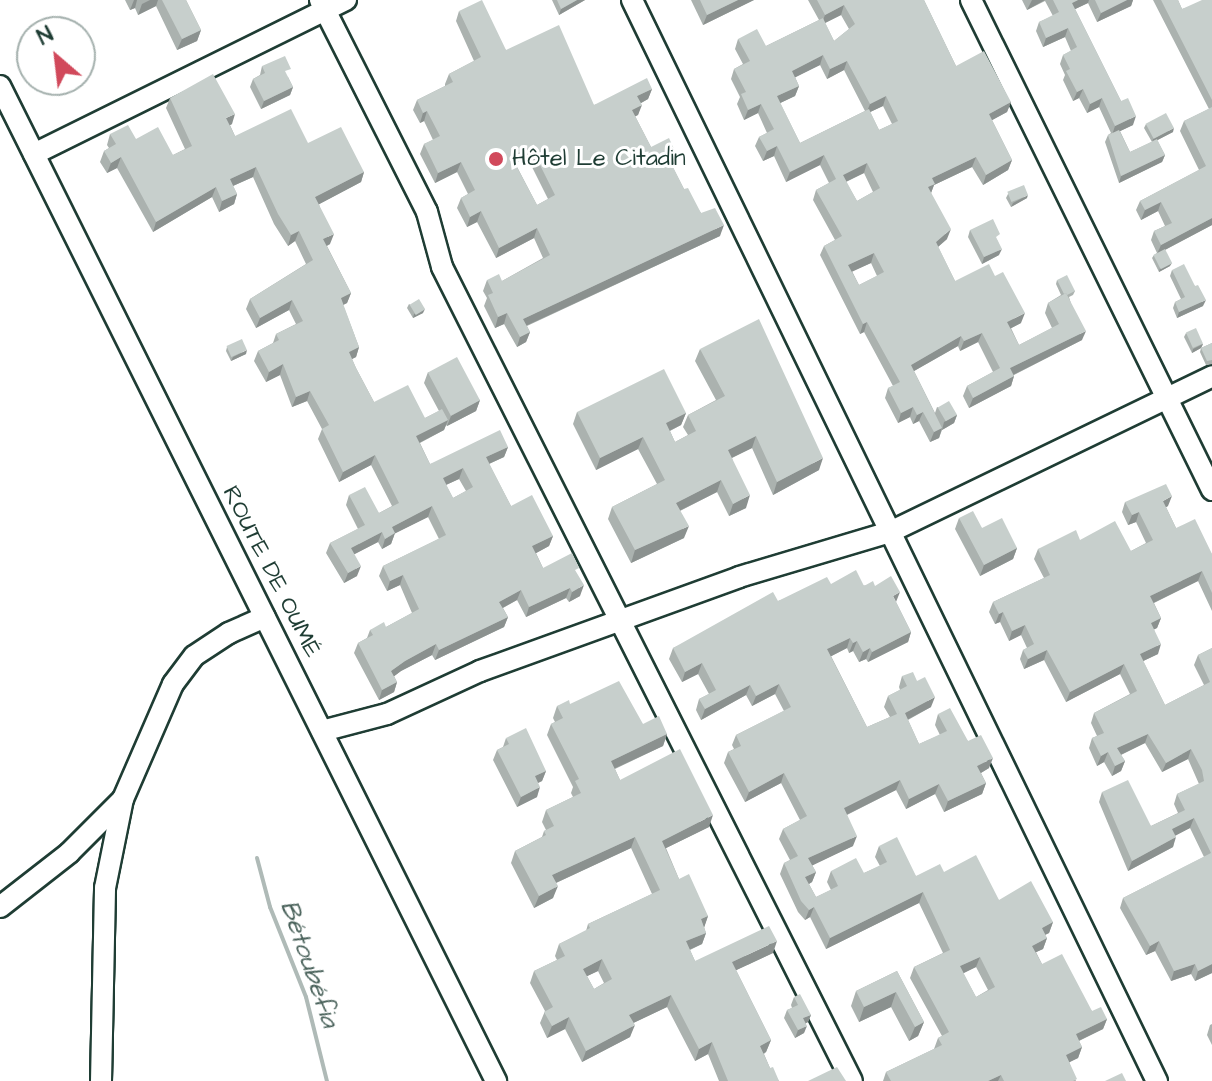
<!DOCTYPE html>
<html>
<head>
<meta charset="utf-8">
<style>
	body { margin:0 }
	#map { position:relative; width:1212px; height:1081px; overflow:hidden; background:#fff; font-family:"Architects Daughter",sans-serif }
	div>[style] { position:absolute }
	.stream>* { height:4px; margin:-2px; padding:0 2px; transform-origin:2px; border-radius:2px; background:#afbab7 }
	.roads { filter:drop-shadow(2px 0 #1f3d34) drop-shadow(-2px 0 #1f3d34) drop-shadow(0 2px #1f3d34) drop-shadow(0 -2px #1f3d34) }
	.minor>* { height:20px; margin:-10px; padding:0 10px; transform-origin:10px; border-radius:10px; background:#fff }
	.wall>* { inset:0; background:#abb2af }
	.shaded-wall>* { inset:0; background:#8b918f }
	.building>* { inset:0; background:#c7cfcc; transform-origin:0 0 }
	.dots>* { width:22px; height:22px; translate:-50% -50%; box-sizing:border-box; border:4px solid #fff; border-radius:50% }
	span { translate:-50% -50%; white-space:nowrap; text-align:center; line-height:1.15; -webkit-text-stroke:6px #fff; paint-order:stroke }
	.poi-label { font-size:24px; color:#1f3d34 }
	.left { translate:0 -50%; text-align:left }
	.street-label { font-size:24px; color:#1f3d34 }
	.water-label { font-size:26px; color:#4a625b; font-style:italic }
	.north { position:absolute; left:16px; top:16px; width:80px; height:80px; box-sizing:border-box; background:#fff; border:2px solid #a5b1ae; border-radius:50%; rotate:332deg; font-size:22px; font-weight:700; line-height:32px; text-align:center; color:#1f3d34 }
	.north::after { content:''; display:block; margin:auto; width:28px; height:36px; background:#d1495b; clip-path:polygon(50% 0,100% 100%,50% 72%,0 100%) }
</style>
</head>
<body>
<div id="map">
	<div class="stream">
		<div style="left:257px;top:858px;width:51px;rotate:75.1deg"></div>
		<div style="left:270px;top:907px;width:97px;rotate:68.2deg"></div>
		<div style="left:306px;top:997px;width:87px;rotate:76deg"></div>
	</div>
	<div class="roads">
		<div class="minor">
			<div style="left:320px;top:0;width:237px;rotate:63.2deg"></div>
			<div style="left:427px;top:212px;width:57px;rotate:74.7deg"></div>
			<div style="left:442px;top:267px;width:911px;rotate:63.27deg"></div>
			<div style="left:632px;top:0;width:1202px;rotate:64.1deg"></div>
			<div style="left:971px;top:0;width:546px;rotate:63.81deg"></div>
			<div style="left:0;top:86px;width:1112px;rotate:63.5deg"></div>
			<div style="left:34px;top:154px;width:348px;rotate:-26.3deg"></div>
			<div style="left:322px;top:731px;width:67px;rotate:-14.7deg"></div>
			<div style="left:387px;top:714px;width:102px;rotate:-24.8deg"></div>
			<div style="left:480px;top:671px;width:276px;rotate:-19.9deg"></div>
			<div style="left:739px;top:577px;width:158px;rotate:-16.6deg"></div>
			<div style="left:890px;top:532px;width:358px;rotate:-25.8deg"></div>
			<div style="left:0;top:907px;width:88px;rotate:-38deg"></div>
			<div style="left:69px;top:853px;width:76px;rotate:-45deg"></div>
			<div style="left:101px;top:1081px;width:193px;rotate:-88.8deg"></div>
			<div style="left:105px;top:888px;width:91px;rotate:-78.6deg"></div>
			<div style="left:123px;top:799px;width:125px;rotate:-66.5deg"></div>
			<div style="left:173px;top:684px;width:35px;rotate:-53deg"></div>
			<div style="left:194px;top:656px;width:42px;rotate:-33.3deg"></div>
			<div style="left:229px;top:633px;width:39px;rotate:-24deg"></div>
		</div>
	</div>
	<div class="wall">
		<div style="clip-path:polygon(125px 0,186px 0,201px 30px,197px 41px,177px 50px,156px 6px,138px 15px,135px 8px,130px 10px)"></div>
		<div style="clip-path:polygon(552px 0,585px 0,559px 15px)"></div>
		<div style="clip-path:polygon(691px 0,754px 0,703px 25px)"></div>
		<div style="clip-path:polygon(evenodd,808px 0,924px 0,956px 66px,1011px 102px,1007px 112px,992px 120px,1012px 160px,1008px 170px,983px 185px,972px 167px,934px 185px,931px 193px,947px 239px,938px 247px,955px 281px,1021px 323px,1011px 328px,1019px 345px,1052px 328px,1045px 313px,1048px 303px,1061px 295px,1056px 284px,1057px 280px,1075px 291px,1073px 295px,1069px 297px,1082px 340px,1014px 375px,1014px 376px,1011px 386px,969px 408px,963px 396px,967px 386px,993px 372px,978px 342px,960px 351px,958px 346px,914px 371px,935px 413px,937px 407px,957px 415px,954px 423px,942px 430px,939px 438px,930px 442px,919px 421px,913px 424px,910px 417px,898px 423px,885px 398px,888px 388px,893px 386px,864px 332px,860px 334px,820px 255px,824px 246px,835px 240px,813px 200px,816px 190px,829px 183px,820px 165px,786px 182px,774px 156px,763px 161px,755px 146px,759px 137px,767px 133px,758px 113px,744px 120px,737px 104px,740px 97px,731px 79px,734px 69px,743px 64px,735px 49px,738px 39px,766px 46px,819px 20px,808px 0,841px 15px,849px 29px,834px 41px,825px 23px,841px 15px,808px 0,820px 65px,827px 79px,844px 70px,865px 111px,800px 143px,780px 103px,795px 96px,799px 86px,795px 77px,820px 65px,808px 0,883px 106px,892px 124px,879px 130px,870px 112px,883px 106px,808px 0,864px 173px,873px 192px,857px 201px,846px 182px,864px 173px,808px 0,871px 263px,877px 276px,859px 285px,852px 271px,871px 263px)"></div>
		<div style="clip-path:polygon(1022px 0,1133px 0,1131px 6px,1097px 22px,1088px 3px,1075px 9px,1133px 125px,1120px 131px,1130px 152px,1152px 142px,1144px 128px,1146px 124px,1173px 132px,1157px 140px,1165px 155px,1162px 162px,1119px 183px,1105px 142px,1108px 135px,1111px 133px,1099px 107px,1087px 113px,1079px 98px,1073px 101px,1063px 80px,1065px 75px,1060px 64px,1063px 55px,1071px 51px,1065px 37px,1043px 47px,1036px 31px,1039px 22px,1053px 16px,1045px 1px,1027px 10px)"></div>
		<div style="clip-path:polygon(1153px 0,1178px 0,1182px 9px,1212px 0,1212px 225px,1165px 250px,1170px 266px,1159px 272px,1152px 258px,1154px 255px,1157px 253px,1151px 240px,1154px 231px,1165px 226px,1158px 211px,1141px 220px,1136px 210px,1140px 201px,1199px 170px,1180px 131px,1184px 121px,1209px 109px)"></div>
		<div style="clip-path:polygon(evenodd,459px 11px,506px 50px,594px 105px,652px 89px,648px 99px,641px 103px,638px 115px,635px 116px,651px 147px,674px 149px,669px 160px,684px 189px,701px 213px,720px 236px,527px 326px,530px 332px,526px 342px,517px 347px,504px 324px,495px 328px,484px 306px,487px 298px,483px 291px,487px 280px,502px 281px,543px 258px,534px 238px,496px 258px,477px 222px,467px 227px,457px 208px,461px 198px,468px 194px,457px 172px,435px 183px,420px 154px,424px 144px,433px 140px,424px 121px,420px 123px,413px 110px,417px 100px,445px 86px,445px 84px,449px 74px,474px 61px,456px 21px,459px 11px,527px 157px,548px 199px,537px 205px,515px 163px,527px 157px)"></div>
		<div style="clip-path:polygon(262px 66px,288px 77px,293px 87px,290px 95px,261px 109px,250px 87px,253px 79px,260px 75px)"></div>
		<div style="clip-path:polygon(evenodd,170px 98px,232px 124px,230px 125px,235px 136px,308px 143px,364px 172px,361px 182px,319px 204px,330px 244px,327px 246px,351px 293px,347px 303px,343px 305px,359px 347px,356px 357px,352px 359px,356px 368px,374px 402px,425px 418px,439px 411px,424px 383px,428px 372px,480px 400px,476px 411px,447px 426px,446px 425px,444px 430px,420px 443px,430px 464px,508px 447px,504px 457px,489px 464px,511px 506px,553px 536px,549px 546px,536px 553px,543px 568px,577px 574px,580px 596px,569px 602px,566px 598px,526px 617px,517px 600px,503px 608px,508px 617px,504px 627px,435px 660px,432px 655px,401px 671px,394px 676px,397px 682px,394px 692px,379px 700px,354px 653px,358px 643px,367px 638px,370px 630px,386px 627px,412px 613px,400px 585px,387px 591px,379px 576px,383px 566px,439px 539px,428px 517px,395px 533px,391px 544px,382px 549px,378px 542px,354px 554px,357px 576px,344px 583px,326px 553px,330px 543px,358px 529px,346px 505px,349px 495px,379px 513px,392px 506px,371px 465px,339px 482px,318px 439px,322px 429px,307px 401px,292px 407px,280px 375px,266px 382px,254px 361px,258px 351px,273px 343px,276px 334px,296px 324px,289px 310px,256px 328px,246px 309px,250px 299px,306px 264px,295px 241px,288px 246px,274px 224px,253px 177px,233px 186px,237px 194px,234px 204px,219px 212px,212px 197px,153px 232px,117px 168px,107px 173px,100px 162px,104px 151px,109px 148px,107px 145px,110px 134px,136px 139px,173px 155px,185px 149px,166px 108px,170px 98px,459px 479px,466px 491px,453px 498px,446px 485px,459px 479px)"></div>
		<div style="clip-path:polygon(1008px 194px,1027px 198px,1011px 207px,1006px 198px)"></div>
		<div style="clip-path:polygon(970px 230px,998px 241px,999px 255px,982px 264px,968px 237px)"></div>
		<div style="clip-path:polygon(1172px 270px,1195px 286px,1203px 306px,1177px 318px,1173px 308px,1175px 302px,1181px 299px,1170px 276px)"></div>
		<div style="clip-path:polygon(409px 304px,423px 313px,413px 318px,407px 308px)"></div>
		<div style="clip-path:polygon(1186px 333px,1203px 344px,1201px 348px,1212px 343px,1212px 364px,1206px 365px,1200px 352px,1201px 348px,1192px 353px,1184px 337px)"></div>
		<div style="clip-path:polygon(227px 347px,246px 354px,231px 361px,226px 351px)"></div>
		<div style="clip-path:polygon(700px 349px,819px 470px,773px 495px,752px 448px,732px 458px,746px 508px,729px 516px,717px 492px,680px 511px,684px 538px,631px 563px,608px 519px,612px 507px,657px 484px,638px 449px,596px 470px,573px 424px,577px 412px,686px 413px,681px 425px,670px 431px,675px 442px,688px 435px,683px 427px,688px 415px,716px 400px,695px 361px)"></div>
		<div style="clip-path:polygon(1125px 502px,1168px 506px,1166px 507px,1176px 528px,1212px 554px,1212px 611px,1198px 581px,1154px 603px,1161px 618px,1157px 628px,1154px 629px,1158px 654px,1143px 661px,1165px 705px,1204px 685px,1194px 665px,1198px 655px,1212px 648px,1212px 973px,1195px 981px,1191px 974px,1171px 981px,1155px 951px,1146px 955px,1120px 908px,1123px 898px,1204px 857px,1190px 828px,1175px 835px,1173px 847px,1128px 871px,1099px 802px,1102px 792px,1151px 826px,1178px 813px,1174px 804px,1177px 794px,1199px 784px,1188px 759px,1162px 772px,1145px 743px,1121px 755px,1125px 761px,1121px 771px,1112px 776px,1104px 762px,1097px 766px,1089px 748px,1092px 738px,1097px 736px,1091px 723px,1094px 713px,1130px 694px,1120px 674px,1066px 702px,1044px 660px,1024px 669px,1020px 659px,1023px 650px,1027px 648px,1021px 635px,1009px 641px,1000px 622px,995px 624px,989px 612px,993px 602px,1044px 578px,1034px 559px,1038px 549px,1080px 540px,1131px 551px,1146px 543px,1136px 522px,1128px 525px,1122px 512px)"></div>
		<div style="clip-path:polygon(959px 518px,982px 528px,1017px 548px,1013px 559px,980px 576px,955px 529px)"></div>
		<div style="clip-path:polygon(evenodd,831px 584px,875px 586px,896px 602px,911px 632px,908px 642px,868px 662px,866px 659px,859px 662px,853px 651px,849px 653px,847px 648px,831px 656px,867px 727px,890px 717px,884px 707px,888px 696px,900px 690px,899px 687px,902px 676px,917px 681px,931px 707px,908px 720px,919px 744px,940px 735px,935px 725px,938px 714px,968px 741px,989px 768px,981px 773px,986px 783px,982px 794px,944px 812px,935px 794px,906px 809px,896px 790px,847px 815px,853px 846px,812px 865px,816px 872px,812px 882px,809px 884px,816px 897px,831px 890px,827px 882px,831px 871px,864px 873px,880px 866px,875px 857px,879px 846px,916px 876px,944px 872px,999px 900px,1053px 922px,1049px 933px,1045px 935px,1047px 938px,1043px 949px,1036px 952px,1042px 964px,1092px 1011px,1107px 1019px,1103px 1029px,1079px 1041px,1082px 1047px,1078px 1058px,1069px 1062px,1076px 1081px,883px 1081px,886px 1072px,934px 1049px,938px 1038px,942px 1036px,910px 978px,914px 967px,943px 953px,919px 903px,826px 949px,810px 917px,805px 920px,798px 912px,780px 874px,784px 863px,790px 860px,779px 839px,783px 829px,800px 820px,781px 783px,745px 802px,724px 763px,728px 752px,734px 749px,732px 745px,736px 735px,784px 711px,775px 694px,752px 706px,746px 695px,701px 720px,696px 710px,699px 699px,709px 694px,698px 674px,682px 682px,669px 659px,673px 648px,778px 601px,831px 584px,976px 967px,988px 990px,976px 997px,963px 973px,976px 967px)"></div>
		<div style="clip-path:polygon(evenodd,570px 704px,643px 724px,667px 734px,663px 746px,615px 769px,620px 780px,709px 827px,666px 848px,679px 879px,708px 916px,704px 927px,706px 933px,702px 944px,690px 950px,695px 961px,773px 953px,736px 970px,771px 1040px,766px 1052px,764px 1054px,770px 1068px,779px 1081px,719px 1081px,708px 1054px,695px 1061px,667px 1007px,633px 1023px,630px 1037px,582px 1062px,565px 1029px,547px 1038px,540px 1023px,545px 1011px,530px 983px,534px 971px,557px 960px,555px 956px,559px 944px,586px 931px,588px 924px,652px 894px,631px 848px,556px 883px,553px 898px,534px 908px,511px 863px,515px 851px,542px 837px,544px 831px,546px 830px,542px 822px,546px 810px,573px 797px,571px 793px,573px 787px,547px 735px,551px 724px,555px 722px,553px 718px,557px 706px,570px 704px,598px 971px,604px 983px,594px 989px,587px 976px,598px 971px)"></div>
		<div style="clip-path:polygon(506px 738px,546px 771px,542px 781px,538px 783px,537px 797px,517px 807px,493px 760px,497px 750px,503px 747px)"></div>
		<div style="clip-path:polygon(897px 971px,924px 1022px,918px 1036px,909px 1041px,891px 1007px,859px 1022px,851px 1006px,856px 991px)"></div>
		<div style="clip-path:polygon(794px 997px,811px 1015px,808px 1022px,806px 1023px,804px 1033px,795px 1038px,784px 1018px,787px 1010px,792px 1008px,791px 1005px)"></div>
		<div style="clip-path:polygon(1212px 1024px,1212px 1045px,1207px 1035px,1210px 1025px)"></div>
	</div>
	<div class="shaded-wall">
		<div style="clip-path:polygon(134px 0,137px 0,135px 8px,130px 10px)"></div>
		<div style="clip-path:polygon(150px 0,158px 0,156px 6px,138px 15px,142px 4px)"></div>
		<div style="clip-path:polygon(577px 0,585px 0,559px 15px,561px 9px)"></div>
		<div style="clip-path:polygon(738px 0,754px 0,703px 25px,707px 15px)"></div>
		<div style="clip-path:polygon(1032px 0,1045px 0,1027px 10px)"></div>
		<div style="clip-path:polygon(1078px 0,1089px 0,1088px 3px,1069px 12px,1072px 3px)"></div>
		<div style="clip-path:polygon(1127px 0,1133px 0,1131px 6px,1097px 22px,1101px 13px)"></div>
		<div style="clip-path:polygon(844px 5px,841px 15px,821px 25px,825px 15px)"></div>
		<div style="clip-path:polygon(1068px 28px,1065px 37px,1043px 47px,1046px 38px)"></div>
		<div style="clip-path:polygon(201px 30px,197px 41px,177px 50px,182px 39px)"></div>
		<div style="clip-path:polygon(823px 55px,820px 65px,788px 81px,792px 71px)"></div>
		<div style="clip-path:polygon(847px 61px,844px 70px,827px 79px,830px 69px)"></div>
		<div style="clip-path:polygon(799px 86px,795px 96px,774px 106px,777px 96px)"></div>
		<div style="clip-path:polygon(293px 87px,290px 95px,261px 109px,264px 101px)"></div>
		<div style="clip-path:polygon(652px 89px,648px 99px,634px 107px,637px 96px)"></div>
		<div style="clip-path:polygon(1083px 89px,1079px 98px,1073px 101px,1077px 92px)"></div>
		<div style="clip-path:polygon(886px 96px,883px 106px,866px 114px,870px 104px)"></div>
		<div style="clip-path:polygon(1102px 98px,1099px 107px,1087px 113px,1090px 104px)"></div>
		<div style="clip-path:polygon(1011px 102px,1007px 112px,985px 124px,989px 114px)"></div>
		<div style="clip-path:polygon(761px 104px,758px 113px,744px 120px,748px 110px)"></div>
		<div style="clip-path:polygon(642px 105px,638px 115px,628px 120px,632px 110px)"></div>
		<div style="clip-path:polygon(427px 111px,424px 121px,420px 123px,423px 113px)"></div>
		<div style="clip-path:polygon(235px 114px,232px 124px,223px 129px,226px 118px)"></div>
		<div style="clip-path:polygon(1136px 116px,1133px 125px,1112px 135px,1115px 126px)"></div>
		<div style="clip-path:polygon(1174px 128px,1173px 132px,1152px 143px,1153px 139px)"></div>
		<div style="clip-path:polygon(777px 146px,774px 156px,763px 161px,767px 151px)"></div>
		<div style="clip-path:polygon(531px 147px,527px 157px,508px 167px,511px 156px)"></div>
		<div style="clip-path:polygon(674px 149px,670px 159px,662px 164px,666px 153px)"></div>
		<div style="clip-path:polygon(824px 155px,820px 165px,786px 182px,790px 172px)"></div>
		<div style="clip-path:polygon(1165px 155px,1162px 162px,1119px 183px,1121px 176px)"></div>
		<div style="clip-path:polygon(121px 157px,117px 168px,107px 173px,111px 163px)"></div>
		<div style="clip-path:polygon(976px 157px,972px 167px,934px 185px,931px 193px,924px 197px,932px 178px)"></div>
		<div style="clip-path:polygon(1012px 160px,1008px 170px,983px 185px,986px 175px)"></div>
		<div style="clip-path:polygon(461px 162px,457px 172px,435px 183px,438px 173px)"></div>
		<div style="clip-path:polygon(867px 163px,864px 173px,839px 185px,843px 175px)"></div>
		<div style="clip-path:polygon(256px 167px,253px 177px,226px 189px,230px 179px)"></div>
		<div style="clip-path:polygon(364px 172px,361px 182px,312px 208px,315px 197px)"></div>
		<div style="clip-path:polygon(216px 187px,212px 197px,153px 232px,156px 222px)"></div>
		<div style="clip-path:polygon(237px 194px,234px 204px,219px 212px,222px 201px)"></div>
		<div style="clip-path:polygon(1028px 195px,1027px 198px,1011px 207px,1013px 203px)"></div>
		<div style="clip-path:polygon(1161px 202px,1158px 211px,1141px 220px,1145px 210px)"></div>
		<div style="clip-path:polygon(481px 211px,477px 222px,467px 227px,470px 217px)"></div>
		<div style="clip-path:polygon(1212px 218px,1212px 225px,1157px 254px,1161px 245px)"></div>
		<div style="clip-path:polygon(724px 225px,720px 236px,519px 329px,523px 319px)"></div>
		<div style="clip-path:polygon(537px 228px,534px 238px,496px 258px,499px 248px)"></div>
		<div style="clip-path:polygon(951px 229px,947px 239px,932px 252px,936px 242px)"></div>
		<div style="clip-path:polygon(299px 231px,295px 241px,288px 246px,291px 235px)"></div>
		<div style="clip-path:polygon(334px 234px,330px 244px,320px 249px,323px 239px)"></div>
		<div style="clip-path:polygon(1002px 249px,999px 255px,982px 264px,984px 257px)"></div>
		<div style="clip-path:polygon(874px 253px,871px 263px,845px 275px,848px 265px)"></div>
		<div style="clip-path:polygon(1172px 263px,1170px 266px,1159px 272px,1160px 268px)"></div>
		<div style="clip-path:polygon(351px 293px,347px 303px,337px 308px,341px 298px)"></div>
		<div style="clip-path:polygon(292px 300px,289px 310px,256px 328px,260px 318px)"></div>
		<div style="clip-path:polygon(1206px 300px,1203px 306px,1177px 318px,1179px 312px)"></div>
		<div style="clip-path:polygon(425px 309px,423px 313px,413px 318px,414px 314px)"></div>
		<div style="clip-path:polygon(507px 313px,504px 324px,495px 328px,498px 317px)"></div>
		<div style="clip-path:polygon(1025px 313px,1021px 323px,1004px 332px,1007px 322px)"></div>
		<div style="clip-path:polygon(867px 322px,864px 332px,860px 334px,863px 324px)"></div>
		<div style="clip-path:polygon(1086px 331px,1082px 340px,1007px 378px,1010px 368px)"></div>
		<div style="clip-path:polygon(530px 332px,526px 342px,517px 347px,520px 337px)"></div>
		<div style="clip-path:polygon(982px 333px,978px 342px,960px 351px,964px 341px)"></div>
		<div style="clip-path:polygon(961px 336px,958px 346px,907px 375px,911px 365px)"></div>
		<div style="clip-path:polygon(1203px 344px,1201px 348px,1192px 353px,1193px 349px)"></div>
		<div style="clip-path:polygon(359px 347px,356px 357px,346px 362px,349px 352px)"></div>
		<div style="clip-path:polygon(247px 350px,246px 354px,231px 361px,233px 357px)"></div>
		<div style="clip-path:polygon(283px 364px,280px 375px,266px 382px,269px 372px)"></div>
		<div style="clip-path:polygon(1014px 376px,1011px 386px,969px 408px,973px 398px)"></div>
		<div style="clip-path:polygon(310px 391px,307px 401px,292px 407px,296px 397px)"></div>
		<div style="clip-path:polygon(480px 400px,476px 411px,447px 426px,451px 416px)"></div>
		<div style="clip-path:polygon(913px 407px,910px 417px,898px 423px,901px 413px)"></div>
		<div style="clip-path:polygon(923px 412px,919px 421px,913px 424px,917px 415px)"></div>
		<div style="clip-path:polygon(686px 413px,681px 425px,661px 435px,666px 423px)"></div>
		<div style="clip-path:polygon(957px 415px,954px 423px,942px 430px,944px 422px)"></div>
		<div style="clip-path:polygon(448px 420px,444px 430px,413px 446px,416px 436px)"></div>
		<div style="clip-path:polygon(942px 428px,939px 438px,930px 442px,934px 432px)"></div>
		<div style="clip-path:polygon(756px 436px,752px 448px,723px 462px,728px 450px)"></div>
		<div style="clip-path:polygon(643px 437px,638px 449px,596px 470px,600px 458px)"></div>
		<div style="clip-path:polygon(508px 447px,504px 457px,482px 467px,486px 457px)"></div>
		<div style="clip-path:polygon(375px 455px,371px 465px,339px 482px,343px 472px)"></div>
		<div style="clip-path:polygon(823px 458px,819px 470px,773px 495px,777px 482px)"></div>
		<div style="clip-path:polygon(463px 468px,459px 479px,439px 488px,443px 478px)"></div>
		<div style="clip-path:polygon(721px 480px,717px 492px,671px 515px,676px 503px)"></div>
		<div style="clip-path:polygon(750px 495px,746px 508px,729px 516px,733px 504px)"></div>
		<div style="clip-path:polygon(1172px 496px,1168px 506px,1159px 511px,1163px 501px)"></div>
		<div style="clip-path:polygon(432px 506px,428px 517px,388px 537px,392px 527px)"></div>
		<div style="clip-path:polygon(1139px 512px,1136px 522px,1128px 525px,1132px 515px)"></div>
		<div style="clip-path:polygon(689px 526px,684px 538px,631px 563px,635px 550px)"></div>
		<div style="clip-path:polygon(382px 532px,378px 542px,347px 558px,351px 548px)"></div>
		<div style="clip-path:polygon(395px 533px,391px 544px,382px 549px,385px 539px)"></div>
		<div style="clip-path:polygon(553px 536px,549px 546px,529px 557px,532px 546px)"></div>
		<div style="clip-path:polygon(1017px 548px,1013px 559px,980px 576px,984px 565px)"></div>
		<div style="clip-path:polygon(361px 566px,357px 576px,344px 583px,348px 573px)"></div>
		<div style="clip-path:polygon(1202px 571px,1198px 581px,1147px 606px,1150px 596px)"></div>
		<div style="clip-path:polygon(403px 575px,400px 585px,387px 591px,390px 581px)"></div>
		<div style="clip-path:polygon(584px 585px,580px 596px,569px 602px,572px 592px)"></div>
		<div style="clip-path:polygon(570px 588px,566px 598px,526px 617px,529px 607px)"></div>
		<div style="clip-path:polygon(521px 590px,517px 600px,495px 612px,499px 602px)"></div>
		<div style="clip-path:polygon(900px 592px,896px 602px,893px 596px)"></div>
		<div style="clip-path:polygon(1003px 612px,1000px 622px,995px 624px,999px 614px)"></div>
		<div style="clip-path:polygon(508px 617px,504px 627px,435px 660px,439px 650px)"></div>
		<div style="clip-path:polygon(1161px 618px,1157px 628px,1147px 633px,1151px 623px)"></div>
		<div style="clip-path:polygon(1025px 625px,1021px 635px,1009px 641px,1012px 631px)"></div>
		<div style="clip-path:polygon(911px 632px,908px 642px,868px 662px,872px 652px)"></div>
		<div style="clip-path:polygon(850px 638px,847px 648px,824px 660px,827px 649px)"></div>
		<div style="clip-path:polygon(857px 641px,853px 651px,849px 653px,853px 643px)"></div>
		<div style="clip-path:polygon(436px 644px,432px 655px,401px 671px,388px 681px,391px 671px,405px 661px)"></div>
		<div style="clip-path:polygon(1161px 644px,1158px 654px,1137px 664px,1140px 654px)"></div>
		<div style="clip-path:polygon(870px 648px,866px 659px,859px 662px,863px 652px)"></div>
		<div style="clip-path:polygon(1047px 650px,1044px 660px,1024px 669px,1028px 659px)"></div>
		<div style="clip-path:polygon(702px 663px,698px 674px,682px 682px,685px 672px)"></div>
		<div style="clip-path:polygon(1124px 664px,1120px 674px,1066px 702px,1070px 692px)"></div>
		<div style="clip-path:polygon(397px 682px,394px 692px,379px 700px,382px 690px)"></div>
		<div style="clip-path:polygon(779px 684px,775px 694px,752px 706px,756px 696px)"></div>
		<div style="clip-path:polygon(750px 685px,746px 695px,701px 720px,705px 709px)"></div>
		<div style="clip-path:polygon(935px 697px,931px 707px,901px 723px,905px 713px)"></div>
		<div style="clip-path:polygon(667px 734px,663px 746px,607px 772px,611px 761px)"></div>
		<div style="clip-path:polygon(1148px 734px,1145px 743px,1114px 758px,1117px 748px)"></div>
		<div style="clip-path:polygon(1191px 749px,1188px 759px,1162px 772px,1166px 763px)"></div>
		<div style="clip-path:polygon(1108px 752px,1104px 762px,1097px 766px,1101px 756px)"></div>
		<div style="clip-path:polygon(993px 758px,989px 768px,974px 777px,977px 766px)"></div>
		<div style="clip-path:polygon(1125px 761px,1121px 771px,1112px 776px,1115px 766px)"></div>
		<div style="clip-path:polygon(546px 771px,542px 781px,531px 786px,535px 776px)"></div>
		<div style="clip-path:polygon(784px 773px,781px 783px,745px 802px,749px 792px)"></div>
		<div style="clip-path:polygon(900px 780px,896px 790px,840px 818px,844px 808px)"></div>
		<div style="clip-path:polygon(986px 783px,982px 794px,944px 812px,948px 801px)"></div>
		<div style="clip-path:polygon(939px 784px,935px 794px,906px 809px,909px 799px)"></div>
		<div style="clip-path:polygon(540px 787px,537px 797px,517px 807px,521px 797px)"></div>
		<div style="clip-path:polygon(713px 815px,709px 827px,658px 852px,662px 841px)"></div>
		<div style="clip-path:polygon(1194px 818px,1190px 828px,1169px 839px,1172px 829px)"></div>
		<div style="clip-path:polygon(857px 836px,853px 846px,805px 869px,808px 858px)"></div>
		<div style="clip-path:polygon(635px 837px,631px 848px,547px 887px,552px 875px)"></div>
		<div style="clip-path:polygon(1176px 837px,1173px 847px,1128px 871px,1132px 861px)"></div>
		<div style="clip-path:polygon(816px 872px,812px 882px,802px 888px,805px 877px)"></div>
		<div style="clip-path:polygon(558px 886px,553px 898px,534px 908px,539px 896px)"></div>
		<div style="clip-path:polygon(923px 892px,919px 903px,826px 949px,830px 938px)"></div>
		<div style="clip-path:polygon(814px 907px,810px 917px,805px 920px,809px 910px)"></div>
		<div style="clip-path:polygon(708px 916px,704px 928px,701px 919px)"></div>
		<div style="clip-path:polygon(1053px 922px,1049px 933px,1038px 938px,1042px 928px)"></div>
		<div style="clip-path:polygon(706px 933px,702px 944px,682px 953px,686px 941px)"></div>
		<div style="clip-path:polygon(1047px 938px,1043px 949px,1028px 956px,1032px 946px)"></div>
		<div style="clip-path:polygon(777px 941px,773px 953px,728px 974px,732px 962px)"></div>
		<div style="clip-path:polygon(1159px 941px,1155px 951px,1146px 955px,1150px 946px)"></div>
		<div style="clip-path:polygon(980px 957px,976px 967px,956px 977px,960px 966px)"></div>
		<div style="clip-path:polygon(602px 959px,598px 971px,579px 980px,583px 969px)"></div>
		<div style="clip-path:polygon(1195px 964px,1191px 974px,1171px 981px,1174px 971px)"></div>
		<div style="clip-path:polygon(1212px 964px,1212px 973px,1195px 981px,1198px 971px)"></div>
		<div style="clip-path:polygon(896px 992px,891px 1007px,859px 1022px,864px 1007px)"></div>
		<div style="clip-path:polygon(671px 995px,667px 1007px,625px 1027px,629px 1015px)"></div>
		<div style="clip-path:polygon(811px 1015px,808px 1022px,801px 1026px,803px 1018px)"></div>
		<div style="clip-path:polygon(569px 1017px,565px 1029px,547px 1038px,552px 1026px)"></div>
		<div style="clip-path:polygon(1107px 1019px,1103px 1029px,1072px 1044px,1076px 1034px)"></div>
		<div style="clip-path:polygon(924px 1022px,918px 1036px,909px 1041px,915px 1027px)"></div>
		<div style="clip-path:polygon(635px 1025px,630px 1037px,582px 1062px,586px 1051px)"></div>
		<div style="clip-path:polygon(807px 1026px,804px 1033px,795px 1038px,798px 1030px)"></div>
		<div style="clip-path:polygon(771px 1040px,766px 1052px,756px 1057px,760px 1046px)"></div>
		<div style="clip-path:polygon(712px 1042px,708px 1054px,695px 1061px,699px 1049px)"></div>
		<div style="clip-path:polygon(1082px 1047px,1078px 1058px,1062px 1066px,1066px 1055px)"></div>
		<div style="clip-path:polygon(1001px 1075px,998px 1081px,988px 1081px)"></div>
	</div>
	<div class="building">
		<div style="clip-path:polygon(162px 0,186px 0,201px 30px,182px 39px)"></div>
		<div style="clip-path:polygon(evenodd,482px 0,506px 50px,559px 25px,594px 105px,647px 78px,652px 89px,637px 96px,642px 105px,632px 110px,651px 147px,669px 138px,674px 149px,666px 153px,684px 189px,688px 188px,701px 213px,715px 208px,724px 225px,523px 319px,530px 332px,520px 337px,507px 313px,498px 317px,488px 295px,493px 293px,487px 280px,499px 274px,502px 281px,550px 255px,537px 228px,499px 248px,481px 211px,470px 217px,461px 198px,475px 190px,461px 162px,438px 173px,424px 144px,440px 136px,427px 111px,423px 113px,417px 100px,453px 82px,449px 74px,481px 57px,459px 11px,482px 0,531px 147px,555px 195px,537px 205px,511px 156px,531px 147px)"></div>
		<div style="clip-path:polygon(557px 0,577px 0,561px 9px)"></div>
		<div style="clip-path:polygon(700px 0,738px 0,707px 15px)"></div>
		<div style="clip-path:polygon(evenodd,817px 0,924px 0,956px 66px,984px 51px,1011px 102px,989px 114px,1012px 160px,986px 175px,976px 157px,932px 178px,935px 184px,928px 187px,951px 229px,936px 242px,955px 281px,989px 264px,995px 276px,1003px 272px,1025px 313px,1007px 322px,1019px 345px,1059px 324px,1048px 303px,1066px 293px,1086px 331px,1010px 368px,1014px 376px,973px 398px,967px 386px,1000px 368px,982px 333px,964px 341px,961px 336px,911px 365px,942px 428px,934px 432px,923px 412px,917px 415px,913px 407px,901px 413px,888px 388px,900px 382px,867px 322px,863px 324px,824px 246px,842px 236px,816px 190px,836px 179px,824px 155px,790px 172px,777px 146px,767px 151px,759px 137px,774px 129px,761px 104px,748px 110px,741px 94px,746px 92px,734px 69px,750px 61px,738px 39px,757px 29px,766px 46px,823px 18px,834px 41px,855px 24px,844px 5px,825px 15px,817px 0,823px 55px,830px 69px,847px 61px,870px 104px,886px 96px,898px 121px,879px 130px,869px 109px,800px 143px,777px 96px,799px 86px,792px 71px,823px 55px,817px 0,867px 163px,880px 188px,857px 201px,843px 175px,867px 163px,817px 0,874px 253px,884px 272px,859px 285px,848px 265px,874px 253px)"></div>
		<div style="clip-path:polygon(1053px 0,1078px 0,1072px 3px,1121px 101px,1128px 98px,1136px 116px,1115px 126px,1102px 98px,1090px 104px,1083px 89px,1077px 92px,1066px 71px,1070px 69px,1063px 55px,1077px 47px,1068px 28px,1046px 38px,1039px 22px,1059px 12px)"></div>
		<div style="clip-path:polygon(1095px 0,1127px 0,1101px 13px)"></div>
		<div style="clip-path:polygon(1161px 0,1178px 0,1182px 9px,1202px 0,1212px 0,1212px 100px)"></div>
		<div style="clip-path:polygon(285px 56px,291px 69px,285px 71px,293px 87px,264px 101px,253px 79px,265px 73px,262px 66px)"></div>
		<div style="clip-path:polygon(evenodd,213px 74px,235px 114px,226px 118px,235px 136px,291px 109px,308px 143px,341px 127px,364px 172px,315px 197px,334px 234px,323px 239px,351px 293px,341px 298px,359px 347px,349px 352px,356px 368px,374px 402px,408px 385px,425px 418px,442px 409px,448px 420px,416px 436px,430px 464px,500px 430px,508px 447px,486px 457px,511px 506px,532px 495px,553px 536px,532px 546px,543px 568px,572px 553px,579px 568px,575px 570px,584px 585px,572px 592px,570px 588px,529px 607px,521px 590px,499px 602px,508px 617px,439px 650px,436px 644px,405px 661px,391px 671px,397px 682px,382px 690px,358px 643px,373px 635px,370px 630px,384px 622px,386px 627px,419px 609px,403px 575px,390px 581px,383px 566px,446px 535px,432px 506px,392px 527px,395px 533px,385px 539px,382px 532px,351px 548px,361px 566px,348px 573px,330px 543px,365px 525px,349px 495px,365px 487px,379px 513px,399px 503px,375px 455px,343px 472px,322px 429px,329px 425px,310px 391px,296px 397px,283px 364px,269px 372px,258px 351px,279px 340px,276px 334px,303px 321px,292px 300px,260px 318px,250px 299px,313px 260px,299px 231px,291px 235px,278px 214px,256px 167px,230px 179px,237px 194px,222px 201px,216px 187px,156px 222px,121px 157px,111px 163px,104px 151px,116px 144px,110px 134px,128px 125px,136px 139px,158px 127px,173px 155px,192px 146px,170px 98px,213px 74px,463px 468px,473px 487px,453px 498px,443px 478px,463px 468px)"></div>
		<div style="clip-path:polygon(1212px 107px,1212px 218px,1161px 245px,1154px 231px,1172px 223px,1161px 202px,1145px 210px,1140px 201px,1206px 166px,1184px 121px)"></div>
		<div style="left:1166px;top:113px;width:17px;height:23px;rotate:62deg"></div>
		<div style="clip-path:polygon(1119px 130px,1130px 152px,1157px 139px,1165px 155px,1121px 176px,1108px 135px)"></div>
		<div style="left:1024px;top:185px;width:11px;height:18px;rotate:68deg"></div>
		<div style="clip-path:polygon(993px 219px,1000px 234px,996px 237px,1002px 249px,984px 257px,970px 230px)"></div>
		<div style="left:1165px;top:249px;width:16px;height:13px;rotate:63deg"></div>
		<div style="clip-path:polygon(1184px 264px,1195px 286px,1198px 285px,1206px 300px,1179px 312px,1175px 302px,1185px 297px,1172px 270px)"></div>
		<div style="clip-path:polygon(1067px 275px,1075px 291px,1067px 295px,1066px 293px,1064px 294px,1057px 280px)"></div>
		<div style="left:419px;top:299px;width:12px;height:11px;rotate:59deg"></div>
		<div style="clip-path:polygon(759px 319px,823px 458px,777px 482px,756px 436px,728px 450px,750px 495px,733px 504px,721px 480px,676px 503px,689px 526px,635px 550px,612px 507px,665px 480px,643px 437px,600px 458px,577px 412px,664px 369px,686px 413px,666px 423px,675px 442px,696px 431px,688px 415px,725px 396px,700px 349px)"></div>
		<div style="left:1196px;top:328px;width:17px;height:11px;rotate:66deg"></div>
		<div style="left:242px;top:339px;width:12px;height:17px;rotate:66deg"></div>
		<div style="clip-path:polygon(1212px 343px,1212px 360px,1207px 361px,1201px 348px)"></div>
		<div style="left:457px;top:357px;width:49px;height:33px;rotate:62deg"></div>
		<div style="left:949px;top:401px;width:16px;height:13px;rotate:60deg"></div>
		<div style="clip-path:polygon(1166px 484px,1172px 496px,1163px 501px,1176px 528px,1195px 519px,1212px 554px,1212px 593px,1202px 571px,1150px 596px,1161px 618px,1151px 623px,1161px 644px,1140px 654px,1165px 705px,1210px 682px,1198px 655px,1212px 648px,1212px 964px,1198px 971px,1195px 964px,1174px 971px,1159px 941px,1150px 946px,1123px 898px,1211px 853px,1194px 818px,1172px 829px,1176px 837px,1132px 861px,1102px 792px,1128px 780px,1151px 826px,1185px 810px,1177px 794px,1204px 781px,1202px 770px,1191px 749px,1166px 763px,1148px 734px,1117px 748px,1125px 761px,1115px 766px,1108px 752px,1101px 756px,1092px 738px,1104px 733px,1094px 713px,1137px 691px,1124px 664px,1070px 692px,1047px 650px,1028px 659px,1023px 650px,1034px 644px,1025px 625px,1012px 631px,1003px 612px,999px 614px,993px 602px,1050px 575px,1038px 549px,1076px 530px,1080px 540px,1115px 521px,1131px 551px,1153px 540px,1139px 512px,1132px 515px,1125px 502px)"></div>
		<div style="clip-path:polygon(973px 511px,982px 528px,1002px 518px,1017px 548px,984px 565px,959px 518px)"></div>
		<div style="clip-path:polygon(evenodd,856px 570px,864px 586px,873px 581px,875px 586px,891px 576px,900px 592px,893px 596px,911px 632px,872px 652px,870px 648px,863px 652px,857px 641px,853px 643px,850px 638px,827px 649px,867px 727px,897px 714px,888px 696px,907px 686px,902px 676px,913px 672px,917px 681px,925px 677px,935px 697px,905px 713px,919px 744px,947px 731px,938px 714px,950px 708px,968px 741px,981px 735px,993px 758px,977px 766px,986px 783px,948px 801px,939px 784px,909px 799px,900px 780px,844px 808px,857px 836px,808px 858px,816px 872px,805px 877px,816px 897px,838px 886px,831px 871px,856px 858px,864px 873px,887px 862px,879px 846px,897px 837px,916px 876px,940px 864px,944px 872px,976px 855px,999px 900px,1031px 881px,1053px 922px,1042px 928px,1047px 938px,1032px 946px,1042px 964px,1062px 954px,1092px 1011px,1101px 1007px,1107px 1019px,1076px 1034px,1082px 1047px,1066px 1055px,1077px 1079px,1073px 1081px,1004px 1081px,1001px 1075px,988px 1081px,891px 1081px,886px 1072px,942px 1045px,938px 1038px,949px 1032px,914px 967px,950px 950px,923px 892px,830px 938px,814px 907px,809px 910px,801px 901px,784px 863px,798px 856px,783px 829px,807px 816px,784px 773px,749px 792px,728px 752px,741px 746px,736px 735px,791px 707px,779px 684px,756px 696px,750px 685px,705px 709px,699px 699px,716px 690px,702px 663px,685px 672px,673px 648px,773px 592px,778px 601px,827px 577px,831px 584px,856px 570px,980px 957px,995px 987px,976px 997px,960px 966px,980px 957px)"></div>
		<div style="clip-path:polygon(evenodd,619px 681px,643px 724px,659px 716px,667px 734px,611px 761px,620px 780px,680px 749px,713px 815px,662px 841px,679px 879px,689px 874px,708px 916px,701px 919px,706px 933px,686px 941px,695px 961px,769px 926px,777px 941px,732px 962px,771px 1040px,760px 1046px,770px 1068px,773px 1067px,779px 1081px,728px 1081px,712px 1042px,699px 1049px,671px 995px,629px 1015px,635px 1025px,586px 1051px,569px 1017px,552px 1026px,544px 1012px,553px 1007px,534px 971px,565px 956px,559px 944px,590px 928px,588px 924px,660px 890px,635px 837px,552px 875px,558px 886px,539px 896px,515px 851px,546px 835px,544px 831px,554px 826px,546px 810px,581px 793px,575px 781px,579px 779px,551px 724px,563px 718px,557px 706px,569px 700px,570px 704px,619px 681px,602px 959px,612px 979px,594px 989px,583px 969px,602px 959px)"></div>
		<div style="clip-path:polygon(526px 728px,546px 771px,535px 776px,540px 787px,521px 797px,497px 750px,509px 744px,506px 738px)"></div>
		<div style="clip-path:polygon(897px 971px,924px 1022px,915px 1027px,896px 992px,864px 1007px,856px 991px)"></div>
		<div style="clip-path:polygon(800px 994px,811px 1015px,803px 1018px,807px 1026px,798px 1030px,787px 1010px,798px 1005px,794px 997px)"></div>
		<div style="clip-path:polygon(837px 1067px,846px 1081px,808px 1081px)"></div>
		<div style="clip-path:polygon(1122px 1073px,1126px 1081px,1105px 1081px)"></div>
	</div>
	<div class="dots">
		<div style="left:496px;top:159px;background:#d1495b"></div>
	</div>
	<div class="poi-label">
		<span class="left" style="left:512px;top:159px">Hôtel Le Citadin</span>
	</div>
	<div class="street-label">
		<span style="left:271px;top:572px;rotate:63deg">ROUTE DE OUMÉ</span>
	</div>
	<div class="water-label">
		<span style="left:309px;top:964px;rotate:71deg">Bétoubéfia</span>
	</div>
	<div class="north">N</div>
</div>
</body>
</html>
